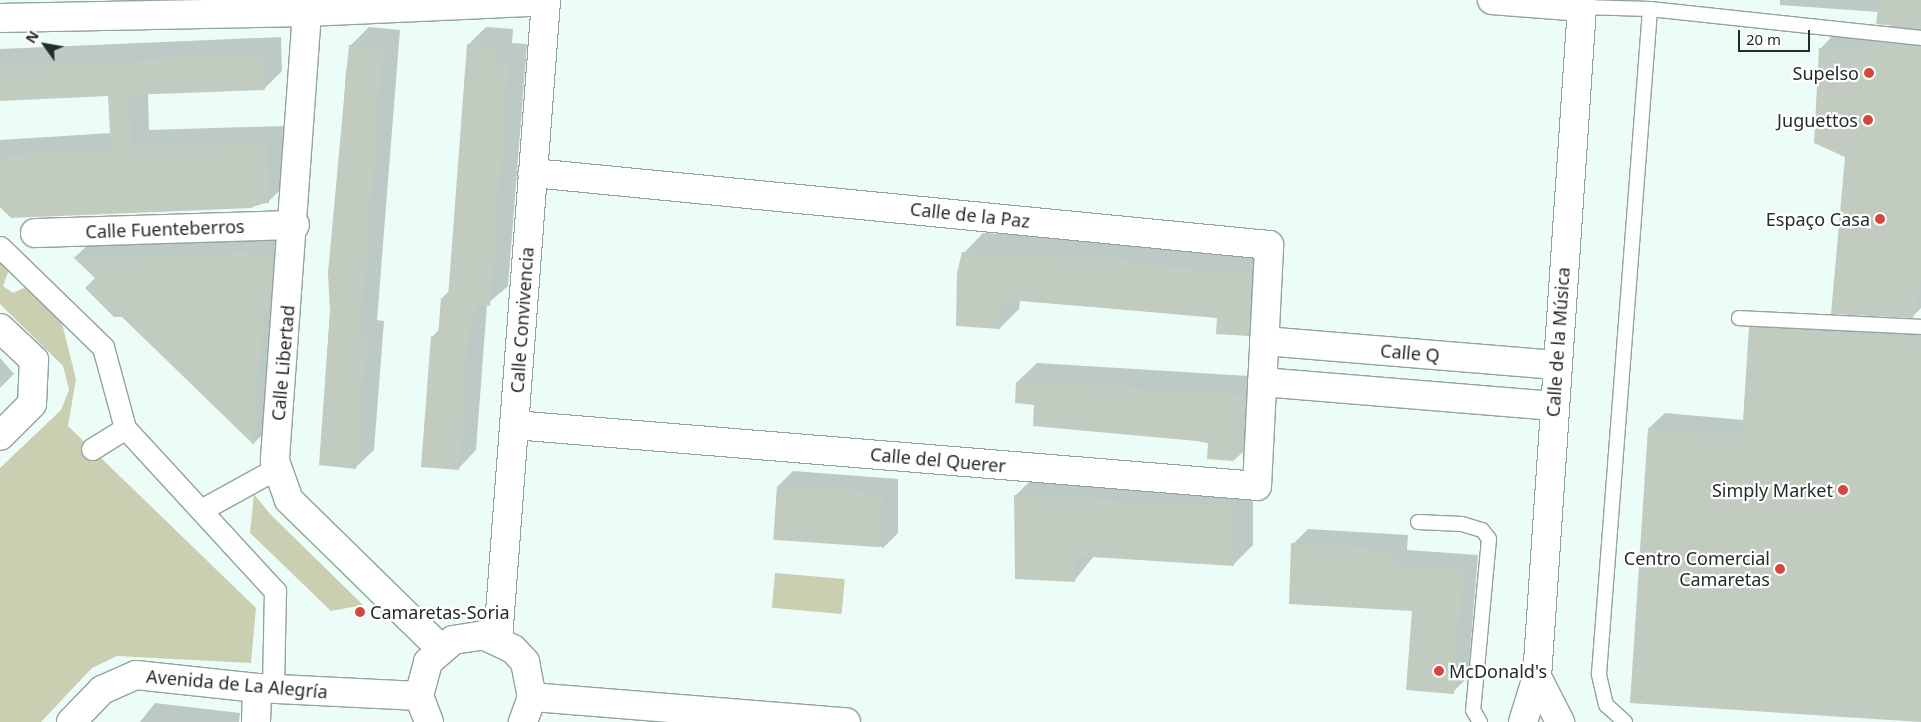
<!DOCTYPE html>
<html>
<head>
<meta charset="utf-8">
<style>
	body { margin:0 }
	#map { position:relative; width:1921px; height:722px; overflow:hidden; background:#ecfcf7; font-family:"Noto Sans",sans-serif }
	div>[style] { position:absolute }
	.green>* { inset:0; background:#cacfb2; transform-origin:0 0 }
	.shadow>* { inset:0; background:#0003 }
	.building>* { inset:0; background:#c1cbc0; transform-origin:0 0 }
	.roads { filter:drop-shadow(1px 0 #93a39d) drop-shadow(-1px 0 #93a39d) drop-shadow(0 1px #93a39d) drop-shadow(0 -1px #93a39d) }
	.service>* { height:14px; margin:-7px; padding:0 7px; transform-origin:7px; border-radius:7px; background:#fff }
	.pedestrian>* { height:21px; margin:-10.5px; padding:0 10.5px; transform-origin:10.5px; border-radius:10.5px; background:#fff }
	.minor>* { height:28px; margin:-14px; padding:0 14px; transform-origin:14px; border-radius:14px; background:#fff }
	.dots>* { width:14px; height:14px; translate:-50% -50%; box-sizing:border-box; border:2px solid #fff; border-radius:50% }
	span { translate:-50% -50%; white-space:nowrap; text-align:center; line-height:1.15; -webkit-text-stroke:4.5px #fff; paint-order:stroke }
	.poi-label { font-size:18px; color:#252b29 }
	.right { translate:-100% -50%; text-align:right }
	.left { translate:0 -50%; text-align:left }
	.street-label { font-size:18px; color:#252b29 }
	.north { position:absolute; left:20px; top:20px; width:50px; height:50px; -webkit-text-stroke:4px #fff; paint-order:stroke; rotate:302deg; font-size:14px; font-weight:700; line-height:20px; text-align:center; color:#252b29 }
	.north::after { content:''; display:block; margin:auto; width:18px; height:22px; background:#252b29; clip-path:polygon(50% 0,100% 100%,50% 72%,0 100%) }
	.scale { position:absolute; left:1738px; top:30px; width:72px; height:22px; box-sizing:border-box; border:2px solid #252b29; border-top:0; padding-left:6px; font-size:15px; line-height:18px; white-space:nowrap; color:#252b29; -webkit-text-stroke:4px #fff; paint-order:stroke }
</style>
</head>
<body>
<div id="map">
	<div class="green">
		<div style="clip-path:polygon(0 261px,9px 270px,3px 286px,13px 293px,26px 287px,61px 319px,76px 379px,68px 426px,256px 608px,251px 663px,117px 656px,92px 668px,41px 722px,0 722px,0 468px,61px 410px,69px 390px,63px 366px,0 304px)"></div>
		<div style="clip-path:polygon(254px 494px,270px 514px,363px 605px,331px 611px,250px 533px)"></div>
		<div style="left:775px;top:573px;width:70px;height:35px;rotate:5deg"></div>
	</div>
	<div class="shadow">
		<div style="clip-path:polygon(1780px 0,1921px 0,1921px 15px,1780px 5px)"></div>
		<div style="clip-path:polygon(1893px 24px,1921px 28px,1921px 308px,1912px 317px,1847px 156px,1820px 49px,1838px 30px,1885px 33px)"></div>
		<div style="clip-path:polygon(369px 27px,400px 30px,377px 320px,384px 321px,374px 450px,356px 467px,320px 464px,346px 71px,351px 45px)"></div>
		<div style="clip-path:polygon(486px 27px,513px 29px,512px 43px,527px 44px,508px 286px,487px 304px,476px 450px,458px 469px,433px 336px,440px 329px,442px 298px,450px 290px,468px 45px)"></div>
		<div style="clip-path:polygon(281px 37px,282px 71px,265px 88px,148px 93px,149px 130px,284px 126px,286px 184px,268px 202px,252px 207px,0 205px,0 140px,111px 133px,109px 95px,0 100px,0 49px)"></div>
		<div style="clip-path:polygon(983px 233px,1153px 241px,1271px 253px,1268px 316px,1248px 335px,1219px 317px,1020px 301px,1019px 309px,1000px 328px,964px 253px)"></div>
		<div style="clip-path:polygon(291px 238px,271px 426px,254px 443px,75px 257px,93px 240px)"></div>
		<div style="clip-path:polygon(1766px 313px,1921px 324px,1921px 721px,1649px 428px,1665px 413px,1744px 420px,1751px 328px)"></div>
		<div style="clip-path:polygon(0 358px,14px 374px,0 388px)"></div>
		<div style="clip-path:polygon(1037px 363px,1265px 377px,1262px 431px,1242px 451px,1035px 404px,1017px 382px)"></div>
		<div style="clip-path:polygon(793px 471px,898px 479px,898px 533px,883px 548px,778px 486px)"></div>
		<div style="clip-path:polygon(1035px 476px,1253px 489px,1253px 545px,1233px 565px,1094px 556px,1074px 581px,1016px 495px)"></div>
		<div style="clip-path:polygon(1308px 529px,1408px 535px,1407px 550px,1478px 555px,1468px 677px,1453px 692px,1413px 609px,1293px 544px)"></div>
		<div style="clip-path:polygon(155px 703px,240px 713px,239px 722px,140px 722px)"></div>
	</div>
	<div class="building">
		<div style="clip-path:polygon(1879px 0,1921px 0,1921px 29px,1876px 24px)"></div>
		<div style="clip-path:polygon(1874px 42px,1921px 47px,1921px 277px,1913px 318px,1831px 314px,1845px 157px,1814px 143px,1819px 48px,1873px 51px)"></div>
		<div style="clip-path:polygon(467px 44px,496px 46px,495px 61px,509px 62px,490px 306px,477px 304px,475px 317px,470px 316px,459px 470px,421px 467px,431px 336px,438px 336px,441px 298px,448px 298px)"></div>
		<div style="clip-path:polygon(349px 45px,383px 47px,360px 338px,367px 338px,356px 469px,319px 465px,330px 312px,328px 273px)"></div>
		<div style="clip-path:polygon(264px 54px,265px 90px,130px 95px,132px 147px,267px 143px,269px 203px,252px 204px,252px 208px,11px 218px,0 207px,0 157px,111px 149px,108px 96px,0 101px,0 67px)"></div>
		<div style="clip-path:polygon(240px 251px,273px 256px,269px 315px,263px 315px,254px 445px,122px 317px,114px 317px,85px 288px,95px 278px,73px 257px,200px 256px)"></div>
		<div style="clip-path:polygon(962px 252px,1134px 260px,1134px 265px,1252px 272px,1249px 336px,1216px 334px,1217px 318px,1025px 301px,1002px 301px,1000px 329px,956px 326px,957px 273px)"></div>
		<div style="clip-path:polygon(1749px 327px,1921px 338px,1921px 722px,1630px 703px,1648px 428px,1742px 436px)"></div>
		<div style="clip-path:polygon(1038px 381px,1246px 396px,1243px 452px,1233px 461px,1207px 459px,1208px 442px,1033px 426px,1034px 405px,1015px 403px,1016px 382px)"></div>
		<div style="left:777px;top:486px;width:107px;height:54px;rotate:4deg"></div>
		<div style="clip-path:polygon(1014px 495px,1235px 507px,1234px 566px,1076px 556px,1075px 582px,1015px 579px)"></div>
		<div style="clip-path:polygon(1291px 543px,1394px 550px,1393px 564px,1463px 569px,1454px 694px,1406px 690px,1412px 611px,1289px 604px)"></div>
	</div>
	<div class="roads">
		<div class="service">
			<div style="left:1583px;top:3px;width:4px;rotate:104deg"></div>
			<div style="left:1582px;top:7px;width:68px;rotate:1.7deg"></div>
			<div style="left:1650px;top:9px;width:273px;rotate:6.1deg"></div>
			<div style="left:1739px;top:318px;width:182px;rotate:2.8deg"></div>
			<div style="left:1418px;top:522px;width:44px;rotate:2.6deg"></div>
			<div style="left:1462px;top:524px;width:21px;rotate:17deg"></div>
			<div style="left:1482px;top:530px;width:11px;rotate:52deg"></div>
			<div style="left:1489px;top:539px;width:172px;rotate:95.3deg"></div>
			<div style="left:1473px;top:710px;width:14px;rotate:60deg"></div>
			<div style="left:1625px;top:722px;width:25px;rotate:-138deg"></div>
			<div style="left:1606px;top:705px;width:32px;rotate:-103deg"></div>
			<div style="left:1599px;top:674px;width:667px;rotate:-85.61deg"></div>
		</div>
		<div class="pedestrian">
			<div style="left:0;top:247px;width:144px;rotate:44.2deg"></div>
			<div style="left:103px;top:347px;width:84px;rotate:74.8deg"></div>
			<div style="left:125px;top:428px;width:222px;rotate:47.4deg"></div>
			<div style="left:275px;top:591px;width:98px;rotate:91.2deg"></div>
			<div style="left:92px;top:449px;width:39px;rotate:-32deg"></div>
			<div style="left:201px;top:510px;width:87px;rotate:-28.9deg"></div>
		</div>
		<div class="minor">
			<div style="left:1492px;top:0;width:90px;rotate:4.4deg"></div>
			<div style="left:1582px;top:7px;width:672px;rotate:93.84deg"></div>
			<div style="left:1537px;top:677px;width:47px;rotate:107.3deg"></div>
			<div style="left:307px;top:12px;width:450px;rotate:94.1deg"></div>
			<div style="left:275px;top:461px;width:41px;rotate:70.3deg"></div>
			<div style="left:289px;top:500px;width:211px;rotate:44.4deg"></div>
			<div style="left:0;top:18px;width:307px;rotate:-1.1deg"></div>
			<div style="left:307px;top:12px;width:239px;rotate:-2.6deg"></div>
			<div style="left:35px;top:233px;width:260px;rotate:-1.8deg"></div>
			<div style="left:0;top:328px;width:47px;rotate:43.3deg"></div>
			<div style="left:34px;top:360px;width:44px;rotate:92.6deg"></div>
			<div style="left:32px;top:404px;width:45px;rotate:135deg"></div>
			<div style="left:1264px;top:341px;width:293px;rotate:4.7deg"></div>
			<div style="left:1262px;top:382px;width:293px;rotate:4.7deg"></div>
			<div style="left:514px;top:425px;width:745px;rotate:4.69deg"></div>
			<div style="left:1257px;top:486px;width:241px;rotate:-87.1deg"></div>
			<div style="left:1269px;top:245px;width:740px;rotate:-174.41deg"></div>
			<div style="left:498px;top:639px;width:641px;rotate:-85.7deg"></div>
			<div style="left:1537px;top:677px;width:51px;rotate:62.9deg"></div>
			<div style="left:532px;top:697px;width:315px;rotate:4.6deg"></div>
			<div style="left:71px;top:722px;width:45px;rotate:-45.9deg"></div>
			<div style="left:102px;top:690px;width:37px;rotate:-24deg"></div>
			<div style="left:136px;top:675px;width:122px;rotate:6.1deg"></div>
			<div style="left:257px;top:688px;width:162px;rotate:2.8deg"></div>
			<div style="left:256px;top:722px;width:34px;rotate:-88deg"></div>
			<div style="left:429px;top:722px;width:28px;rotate:-111deg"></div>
			<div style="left:419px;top:696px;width:35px;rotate:-75deg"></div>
			<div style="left:428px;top:662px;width:33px;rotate:-41deg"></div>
			<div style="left:453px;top:640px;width:30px;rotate:-9deg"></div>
			<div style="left:483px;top:635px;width:33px;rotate:25deg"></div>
			<div style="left:513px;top:649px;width:18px;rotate:47deg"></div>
			<div style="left:525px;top:662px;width:36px;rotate:79deg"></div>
			<div style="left:532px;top:697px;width:27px;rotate:110deg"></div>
		</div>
	</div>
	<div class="dots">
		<div style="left:1869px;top:73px;background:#d5473c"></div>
		<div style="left:1868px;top:120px;background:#d5473c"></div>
		<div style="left:1880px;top:219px;background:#d5473c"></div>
		<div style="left:1843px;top:490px;background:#d5473c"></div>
		<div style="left:1780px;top:569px;background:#d5473c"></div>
		<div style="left:360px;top:612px;background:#d5473c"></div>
		<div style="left:1439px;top:671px;background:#d5473c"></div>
	</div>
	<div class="poi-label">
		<span class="right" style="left:1859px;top:73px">Supelso</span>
		<span class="right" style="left:1858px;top:120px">Juguettos</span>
		<span class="right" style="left:1870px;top:219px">Espaço Casa</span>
		<span class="right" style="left:1833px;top:490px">Simply Market</span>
		<span class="right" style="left:1770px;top:569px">Centro Comercial<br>Camaretas</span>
		<span class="left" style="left:370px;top:612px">Camaretas-Soria</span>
		<span class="left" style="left:1449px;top:671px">McDonald's</span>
	</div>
	<div class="street-label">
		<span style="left:970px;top:215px;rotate:6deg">Calle de la Paz</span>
		<span style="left:165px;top:229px;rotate:-2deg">Calle Fuenteberros</span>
		<span style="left:522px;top:320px;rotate:-86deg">Calle Convivencia</span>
		<span style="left:1558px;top:342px;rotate:-86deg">Calle de la Música</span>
		<span style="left:1410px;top:353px;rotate:5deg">Calle Q</span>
		<span style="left:283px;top:363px;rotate:-85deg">Calle Libertad</span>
		<span style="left:938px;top:460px;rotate:5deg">Calle del Querer</span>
		<span style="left:237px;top:684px;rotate:5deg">Avenida de La Alegría</span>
	</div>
	<div class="north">N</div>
	<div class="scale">20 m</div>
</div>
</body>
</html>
